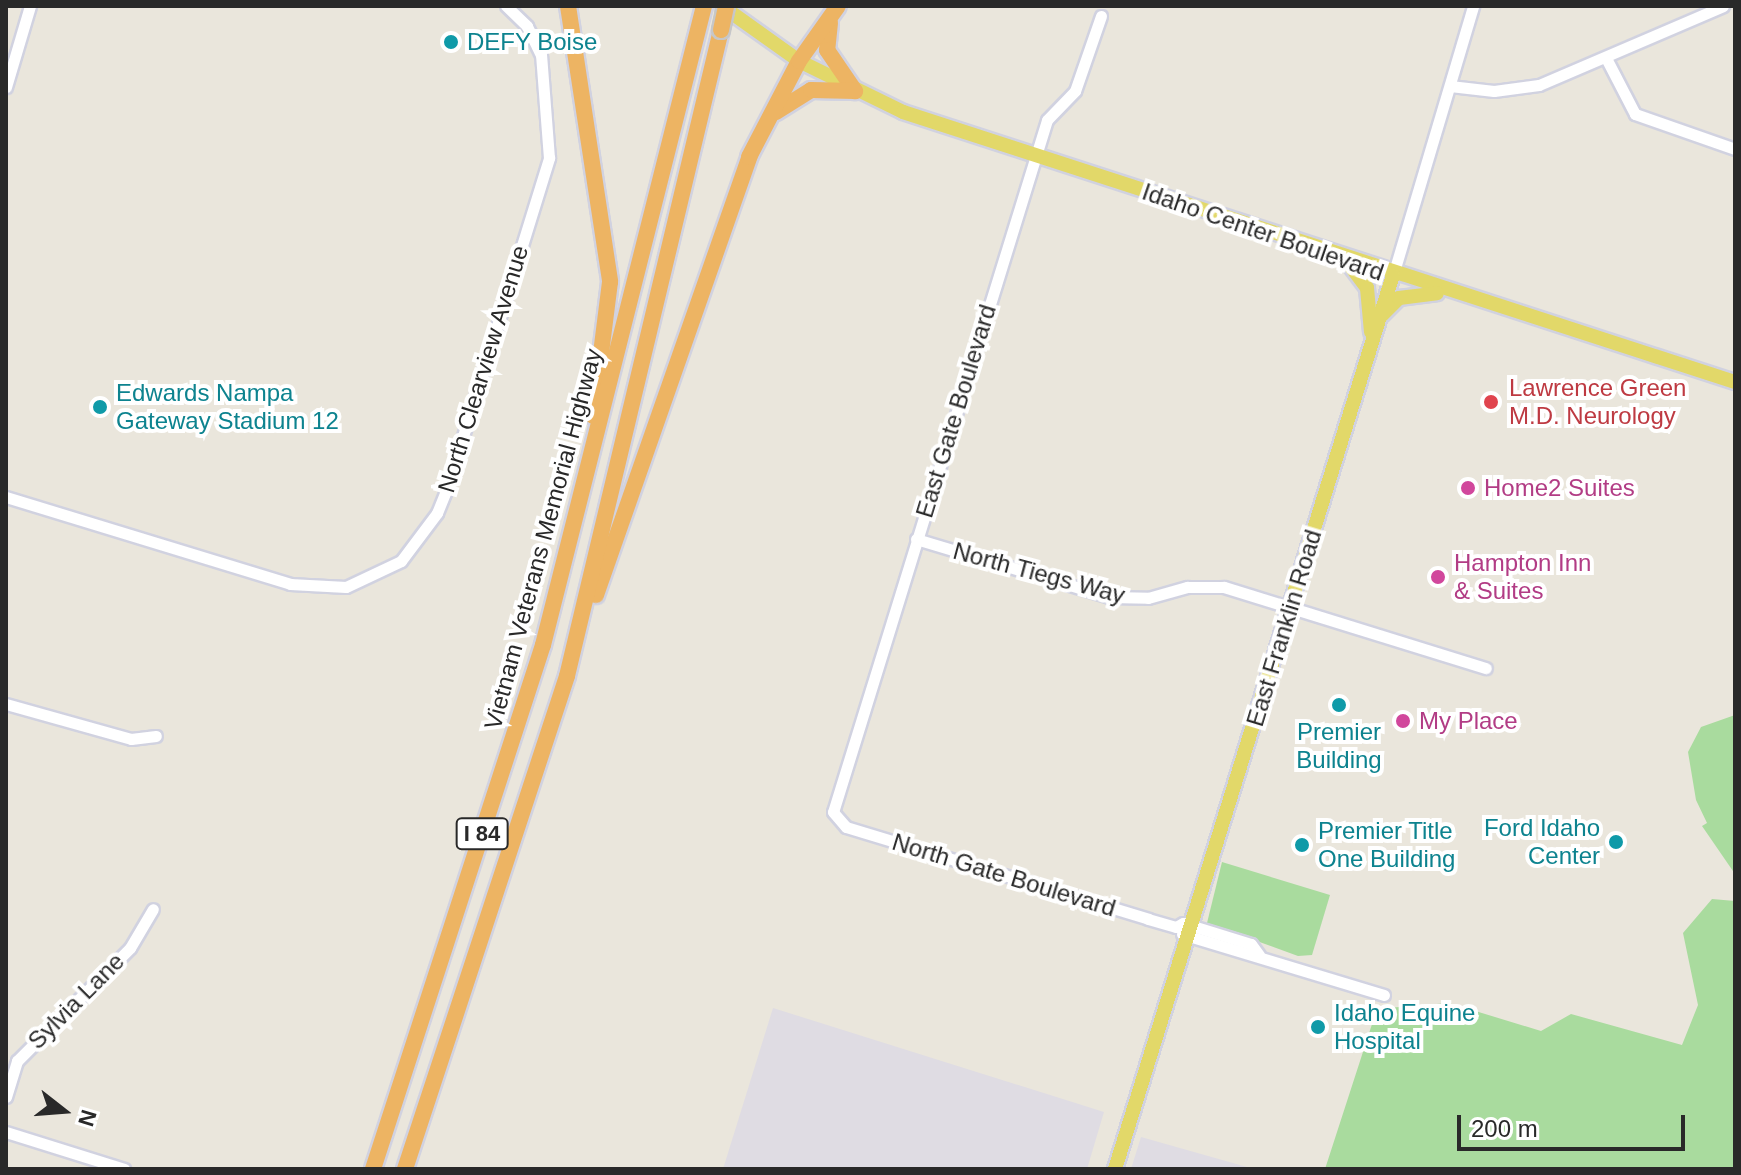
<!DOCTYPE html>
<html>
<head>
<meta charset="utf-8">
<style>
	body { margin:0 }
	#map { position:relative; width:1741px; height:1175px; overflow:hidden; background:#eae6dc; font-family:Arial,sans-serif }
	div>[style] { position:absolute }
	.industrial>* { inset:0; background:#dfdce3 }
	.green>* { inset:0; background:#a9db9e }
	.roads { filter:drop-shadow(2px 0 #d1d2e0) drop-shadow(-2px 0 #d1d2e0) drop-shadow(0 2px #d1d2e0) drop-shadow(0 -2px #d1d2e0) }
	.minor>* { height:11px; margin:-5.5px; padding:0 5.5px; transform-origin:5.5px; border-radius:5.5px; background:#fff }
	.major>* { height:14px; margin:-7px; padding:0 7px; transform-origin:7px; border-radius:7px; background:#e2d869 }
	.highway>* { height:16px; margin:-8px; padding:0 8px; transform-origin:8px; border-radius:8px; background:#edb463 }
	.bridges { filter:drop-shadow(2px 0 #c7c7c7) drop-shadow(-2px 0 #c7c7c7) drop-shadow(0 2px #c7c7c7) drop-shadow(0 -2px #c7c7c7) }
	.highway-bridge>* { height:16px; margin:-8px; padding:0 8px; transform-origin:8px; border-radius:8px; background:#edb463 }
	.dots>* { width:22px; height:22px; translate:-50% -50%; box-sizing:border-box; border:4px solid #fff; border-radius:50% }
	span { translate:-50% -50%; white-space:nowrap; text-align:center; line-height:1.15; -webkit-text-stroke:8px #fff; paint-order:stroke }
	.shield-label span { padding:2px 6px; background:#fff; border:2px solid; border-radius:6px; -webkit-text-stroke-width:0 }
	.shield-label { font-size:22px; color:#292929; font-weight:700 }
	.culture-label { font-size:24px; color:#0d838f }
	.left { translate:0 -50%; text-align:left }
	.right { translate:-100% -50%; text-align:right }
	.street-label { font-size:24px; color:#292929 }
	.health-label { font-size:24px; color:#be3a42 }
	.hotel-label { font-size:24px; color:#b23c85 }
	.frame { position:absolute; inset:0; border:8px solid #292929; pointer-events:none }
	.north { position:absolute; left:24px; top:1071px; width:80px; height:80px; -webkit-text-stroke:6px #fff; paint-order:stroke; rotate:107deg; font-size:22px; font-weight:700; line-height:32px; text-align:center; color:#292929 }
	.north::after { content:''; display:block; margin:auto; width:28px; height:36px; background:#292929; clip-path:polygon(50% 0,100% 100%,50% 72%,0 100%) }
	.scale { position:absolute; left:1457px; top:1115px; width:228px; height:36px; box-sizing:border-box; border:4px solid #292929; border-top:0; padding-left:10px; font-size:24px; line-height:28px; white-space:nowrap; color:#292929; -webkit-text-stroke:6px #fff; paint-order:stroke }
</style>
</head>
<body>
<div id="map">
	<div class="industrial">
		<div style="clip-path:polygon(773px 1008px,1104px 1112px,1087px 1169px,723px 1169px)"></div>
		<div style="clip-path:polygon(1141px 1137px,1254px 1169px,1131px 1169px)"></div>
	</div>
	<div class="green">
		<div style="clip-path:polygon(1735px 715px,1735px 874px,1702px 826px,1707px 823px,1696px 800px,1688px 752px,1701px 727px)"></div>
		<div style="clip-path:polygon(1222px 862px,1330px 895px,1312px 955px,1298px 956px,1207px 923px)"></div>
		<div style="clip-path:polygon(1712px 899px,1735px 901px,1735px 1169px,1325px 1169px,1373px 1021px,1387px 1008px,1449px 1003px,1541px 1031px,1571px 1014px,1682px 1045px,1698px 1005px,1683px 933px)"></div>
	</div>
	<div class="roads">
		<div class="minor">
			<div style="left:1101px;top:16px;width:79px;rotate:109.1deg"></div>
			<div style="left:1075px;top:91px;width:40px;rotate:134deg"></div>
			<div style="left:1047px;top:120px;width:724px;rotate:107.18deg"></div>
			<div style="left:833px;top:812px;width:20px;rotate:49deg"></div>
			<div style="left:846px;top:827px;width:316px;rotate:16.9deg"></div>
			<div style="left:1148px;top:919px;width:29px;rotate:16deg"></div>
			<div style="left:1176px;top:927px;width:8px;rotate:-30deg"></div>
			<div style="left:1183px;top:923px;width:71px;rotate:17.2deg"></div>
			<div style="left:1251px;top:944px;width:14px;rotate:54deg"></div>
			<div style="left:1606px;top:58px;width:63px;rotate:62.6deg"></div>
			<div style="left:1635px;top:114px;width:106px;rotate:19.3deg"></div>
			<div style="left:1450px;top:86px;width:44px;rotate:6.5deg"></div>
			<div style="left:1494px;top:91px;width:45px;rotate:-7.6deg"></div>
			<div style="left:1539px;top:85px;width:200px;rotate:-23.2deg"></div>
			<div style="left:6px;top:87px;width:84px;rotate:-73.5deg"></div>
			<div style="left:1393px;top:275px;width:281px;rotate:-73.4deg"></div>
			<div style="left:6px;top:497px;width:297px;rotate:17deg"></div>
			<div style="left:290px;top:584px;width:56px;rotate:3.1deg"></div>
			<div style="left:346px;top:587px;width:61px;rotate:-25.3deg"></div>
			<div style="left:401px;top:561px;width:60px;rotate:-53.1deg"></div>
			<div style="left:437px;top:513px;width:24px;rotate:-68deg"></div>
			<div style="left:446px;top:491px;width:349px;rotate:-72.8deg"></div>
			<div style="left:549px;top:158px;width:103px;rotate:-94.4deg"></div>
			<div style="left:541px;top:55px;width:32px;rotate:-116deg"></div>
			<div style="left:527px;top:26px;width:29px;rotate:-136deg"></div>
			<div style="left:916px;top:539px;width:202px;rotate:16.7deg"></div>
			<div style="left:1109px;top:597px;width:39px;rotate:1deg"></div>
			<div style="left:1148px;top:598px;width:41px;rotate:-15.8deg"></div>
			<div style="left:1187px;top:587px;width:37px"></div>
			<div style="left:1224px;top:587px;width:274px;rotate:17.2deg"></div>
			<div style="left:6px;top:704px;width:130px;rotate:15.6deg"></div>
			<div style="left:131px;top:739px;width:25px;rotate:-7deg"></div>
			<div style="left:1182px;top:934px;width:211px;rotate:16.8deg"></div>
			<div style="left:6px;top:1097px;width:38px;rotate:-73deg"></div>
			<div style="left:17px;top:1061px;width:160px;rotate:-45deg"></div>
			<div style="left:130px;top:948px;width:45px;rotate:-59.5deg"></div>
			<div style="left:6px;top:1132px;width:124px;rotate:17.4deg"></div>
		</div>
		<div class="major">
			<div style="left:722px;top:6px;width:95px;rotate:35.5deg"></div>
			<div style="left:799px;top:61px;width:116px;rotate:26.1deg"></div>
			<div style="left:903px;top:112px;width:875px;rotate:17.98deg"></div>
			<div style="left:1346px;top:260px;width:35px;rotate:53deg"></div>
			<div style="left:1367px;top:288px;width:44px;rotate:84.8deg"></div>
			<div style="left:1382px;top:315px;width:24px;rotate:-45deg"></div>
			<div style="left:1399px;top:298px;width:38px;rotate:-7deg"></div>
			<div style="left:1115px;top:1169px;width:936px;rotate:-72.73deg"></div>
		</div>
		<div class="highway">
			<div style="left:568px;top:6px;width:279px;rotate:81.3deg"></div>
			<div style="left:610px;top:282px;width:135px;rotate:97.2deg"></div>
			<div style="left:830px;top:23px;width:27px;rotate:96deg"></div>
			<div style="left:827px;top:50px;width:50px;rotate:55.7deg"></div>
			<div style="left:776px;top:112px;width:41px;rotate:-32.2deg"></div>
			<div style="left:811px;top:90px;width:44px;rotate:1.3deg"></div>
			<div style="left:596px;top:595px;width:464px;rotate:-70.7deg"></div>
			<div style="left:749px;top:157px;width:108px;rotate:-62.5deg"></div>
			<div style="left:799px;top:61px;width:67px;rotate:-54.7deg"></div>
			<div style="left:373px;top:1169px;width:551px;rotate:-72.03deg"></div>
			<div style="left:543px;top:645px;width:659px;rotate:-75.86deg"></div>
			<div style="left:405px;top:1169px;width:519px;rotate:-71.81deg"></div>
			<div style="left:567px;top:676px;width:664px;rotate:-76.59deg"></div>
		</div>
	</div>
	<div class="bridges">
		<div class="highway-bridge">
			<div style="left:721px;top:30px;width:25px;rotate:-78deg"></div>
		</div>
	</div>
	<div class="dots">
		<div style="left:451px;top:42px;background:#0f9aa8"></div>
		<div style="left:1491px;top:402px;background:#e0444e"></div>
		<div style="left:100px;top:407px;background:#0f9aa8"></div>
		<div style="left:1468px;top:488px;background:#d1479c"></div>
		<div style="left:1438px;top:577px;background:#d1479c"></div>
		<div style="left:1339px;top:705px;background:#0f9aa8"></div>
		<div style="left:1403px;top:721px;background:#d1479c"></div>
		<div style="left:1616px;top:842px;background:#0f9aa8"></div>
		<div style="left:1302px;top:845px;background:#0f9aa8"></div>
		<div style="left:1318px;top:1027px;background:#0f9aa8"></div>
	</div>
	<div class="shield-label">
		<span style="left:482px;top:834px">I 84</span>
	</div>
	<div class="culture-label">
		<span class="left" style="left:467px;top:42px">DEFY Boise</span>
		<span class="left" style="left:116px;top:407px">Edwards Nampa<br>Gateway Stadium 12</span>
		<span style="left:1339px;top:746px">Premier<br>Building</span>
		<span class="right" style="left:1600px;top:842px">Ford Idaho<br>Center</span>
		<span class="left" style="left:1318px;top:845px">Premier Title<br>One Building</span>
		<span class="left" style="left:1334px;top:1027px">Idaho Equine<br>Hospital</span>
	</div>
	<div class="street-label">
		<span style="left:1263px;top:232px;rotate:19deg">Idaho Center Boulevard</span>
		<span style="left:483px;top:369px;rotate:-73deg">North Clearview Avenue</span>
		<span style="left:956px;top:411px;rotate:-73deg">East Gate Boulevard</span>
		<span style="left:543px;top:539px;rotate:-75deg">Vietnam Veterans Memorial Highway</span>
		<span style="left:1039px;top:573px;rotate:15deg">North Tiegs Way</span>
		<span style="left:1284px;top:628px;rotate:-73deg">East Franklin Road</span>
		<span style="left:1004px;top:875px;rotate:17deg">North Gate Boulevard</span>
		<span style="left:76px;top:1001px;rotate:-45deg">Sylvia Lane</span>
	</div>
	<div class="health-label">
		<span class="left" style="left:1509px;top:402px">Lawrence Green<br>M.D. Neurology</span>
	</div>
	<div class="hotel-label">
		<span class="left" style="left:1484px;top:488px">Home2 Suites</span>
		<span class="left" style="left:1454px;top:577px">Hampton Inn<br>&amp; Suites</span>
		<span class="left" style="left:1419px;top:721px">My Place</span>
	</div>
	<div class="frame"></div>
	<div class="north">N</div>
	<div class="scale">200 m</div>
</div>
</body>
</html>
